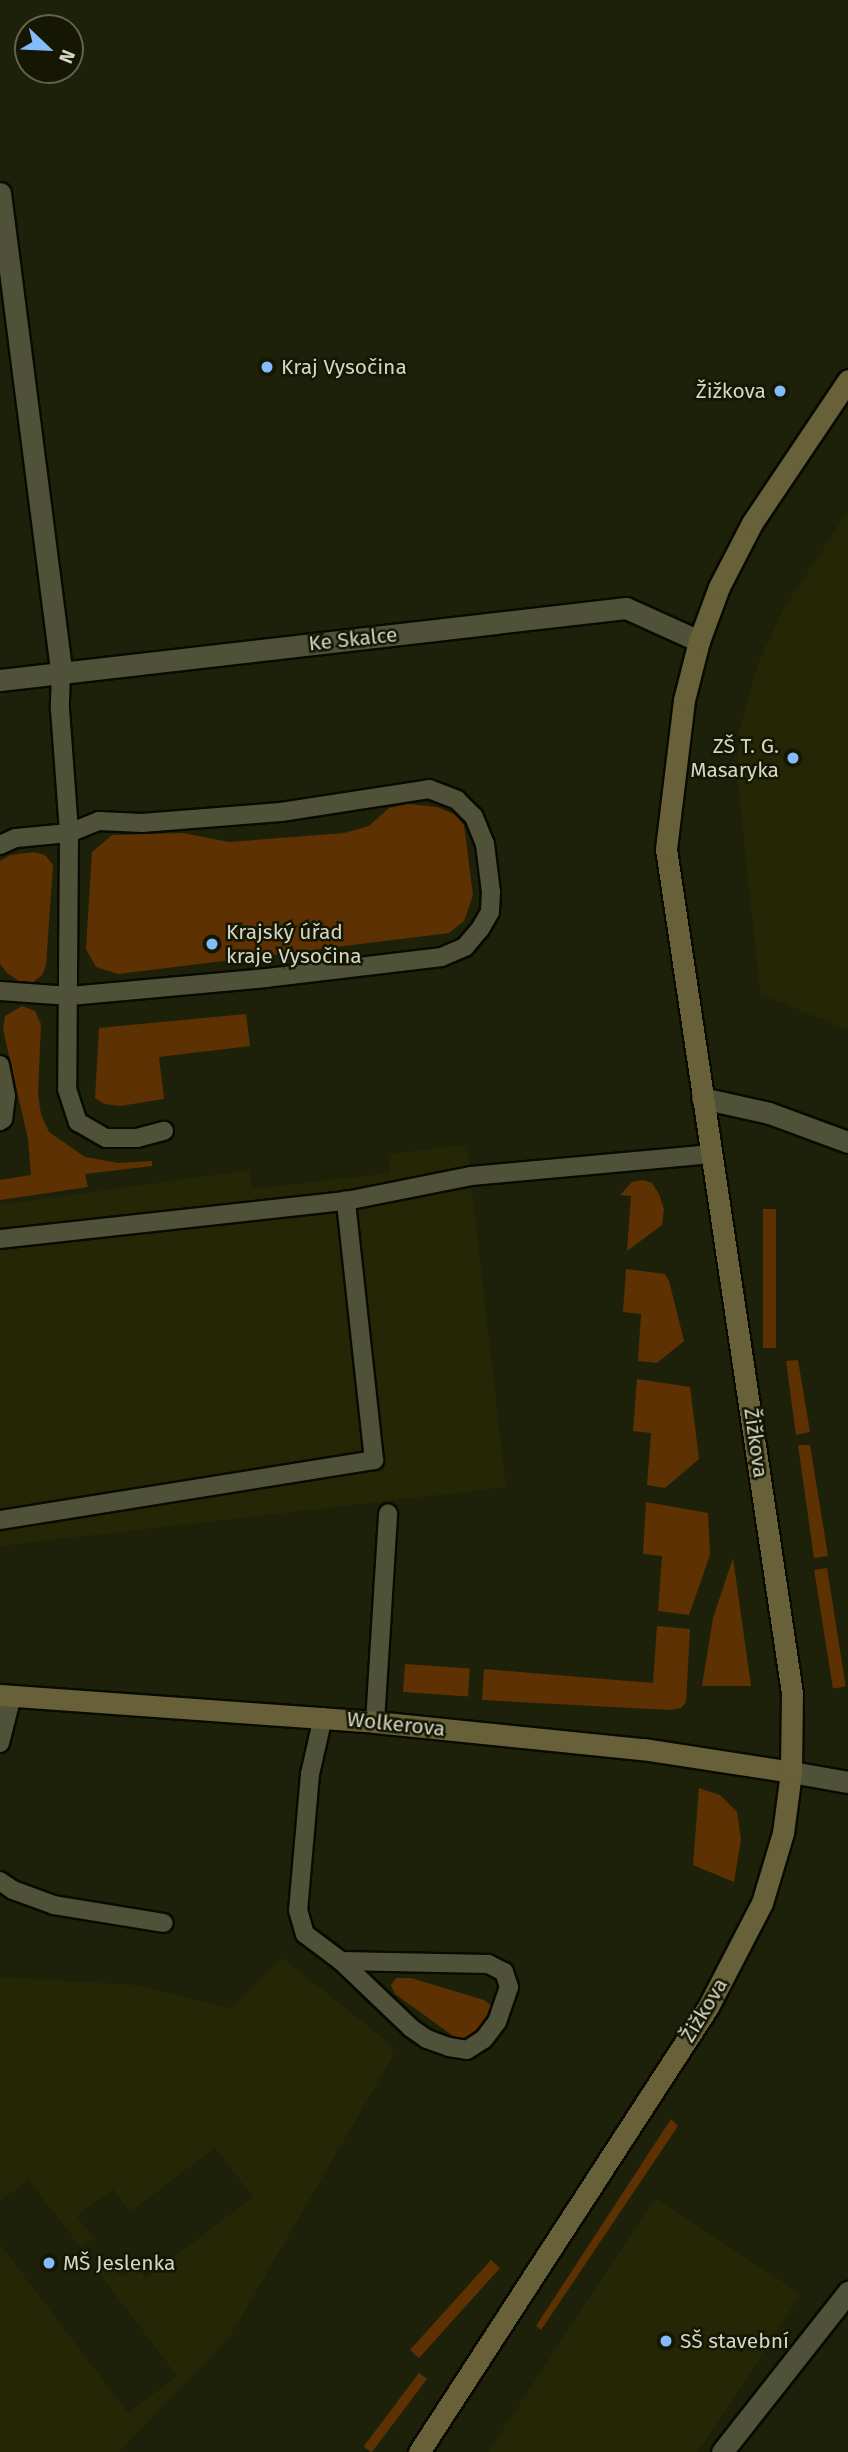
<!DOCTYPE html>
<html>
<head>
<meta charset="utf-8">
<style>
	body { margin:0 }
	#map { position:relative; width:848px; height:2452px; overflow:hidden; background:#1e2109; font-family:"Fira Sans",sans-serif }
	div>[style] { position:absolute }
	.built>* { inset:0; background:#242606 }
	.green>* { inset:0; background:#5e3103; transform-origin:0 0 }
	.roads { filter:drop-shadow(2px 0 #090a00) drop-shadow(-2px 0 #090a00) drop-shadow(0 2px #090a00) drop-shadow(0 -2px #090a00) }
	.lane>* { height:18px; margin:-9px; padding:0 9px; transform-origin:9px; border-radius:9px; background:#4f5239 }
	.street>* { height:21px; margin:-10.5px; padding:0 10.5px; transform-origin:10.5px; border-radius:10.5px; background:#4f5239 }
	.secondary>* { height:21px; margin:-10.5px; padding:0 10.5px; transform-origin:10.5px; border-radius:10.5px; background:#676038 }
	.dots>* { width:19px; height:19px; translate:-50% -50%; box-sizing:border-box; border:4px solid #151702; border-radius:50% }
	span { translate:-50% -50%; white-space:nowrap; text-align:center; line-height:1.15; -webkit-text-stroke:5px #151702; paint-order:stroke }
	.poi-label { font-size:21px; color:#d3d6c7 }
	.left { translate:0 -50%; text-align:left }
	.right { translate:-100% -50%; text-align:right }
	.street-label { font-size:21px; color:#d3d6c7 }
	.north { position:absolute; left:14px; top:14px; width:70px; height:70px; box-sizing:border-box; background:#151702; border:2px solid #616351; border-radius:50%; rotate:113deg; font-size:19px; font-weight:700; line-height:28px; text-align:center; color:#d3d6c7 }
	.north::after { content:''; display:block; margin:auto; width:24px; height:32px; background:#84bcfb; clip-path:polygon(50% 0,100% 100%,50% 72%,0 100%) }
</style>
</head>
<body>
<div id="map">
	<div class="built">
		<div style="clip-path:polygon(848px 511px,848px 1030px,760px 994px,738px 783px,739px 732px,758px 663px,784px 608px)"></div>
		<div style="clip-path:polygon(467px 1145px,506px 1487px,0 1546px,0 1205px,250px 1170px,252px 1189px,390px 1173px,388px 1154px)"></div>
		<div style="clip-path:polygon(282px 1958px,388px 2042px,394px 2054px,229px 2338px,119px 2452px,0 2452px,0 2244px,128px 2413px,177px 2376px,94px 2266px,107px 2256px,122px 2277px,137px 2267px,146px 2278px,253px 2197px,215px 2148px,130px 2212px,113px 2189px,77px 2216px,94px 2239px,81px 2248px,29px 2180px,0 2201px,0 1977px,135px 1985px,232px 2008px)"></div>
		<div style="clip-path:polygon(655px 2198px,801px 2294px,726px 2410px,697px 2452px,488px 2452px)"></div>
	</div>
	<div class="green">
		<div style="clip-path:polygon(408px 804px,437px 807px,454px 814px,464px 825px,473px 895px,464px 921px,449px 933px,118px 974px,96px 967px,86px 949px,92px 852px,112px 835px,183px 833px,229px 842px,344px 833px,369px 826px,389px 808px)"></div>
		<div style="clip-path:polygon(34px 852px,45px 855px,53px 865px,46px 965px,42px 975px,33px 982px,19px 981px,7px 973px,0 964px,0 861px,10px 855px)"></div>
		<div style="clip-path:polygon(22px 1006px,35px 1011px,41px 1024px,38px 1094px,41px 1115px,49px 1132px,85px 1157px,119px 1163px,152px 1161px,152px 1166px,85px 1174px,88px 1187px,0 1200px,0 1180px,31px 1175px,28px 1139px,3px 1029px,5px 1016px)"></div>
		<div style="clip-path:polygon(246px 1014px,250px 1046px,159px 1057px,164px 1099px,120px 1106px,104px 1104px,95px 1098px,99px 1028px)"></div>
		<div style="clip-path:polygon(643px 1180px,652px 1183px,659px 1194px,664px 1209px,662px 1225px,627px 1251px,631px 1196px,620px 1195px,632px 1182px)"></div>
		<div style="left:763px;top:1209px;width:13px;height:139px"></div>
		<div style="clip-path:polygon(626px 1269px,665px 1274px,669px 1281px,684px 1341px,657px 1363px,638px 1361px,641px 1314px,623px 1312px)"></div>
		<div style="clip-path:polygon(798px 1360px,810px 1432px,796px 1435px,786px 1361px)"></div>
		<div style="clip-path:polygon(637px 1379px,690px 1387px,699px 1459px,665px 1488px,647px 1485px,651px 1433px,633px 1431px)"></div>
		<div style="clip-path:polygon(798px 1445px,810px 1445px,828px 1556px,814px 1558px)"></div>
		<div style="clip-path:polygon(646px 1502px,708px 1513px,710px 1555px,689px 1615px,658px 1611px,662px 1556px,643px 1554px)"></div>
		<div style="clip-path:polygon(733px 1558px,751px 1686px,702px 1686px,713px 1618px)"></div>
		<div style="left:827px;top:1568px;width:120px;height:13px;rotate:81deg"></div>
		<div style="clip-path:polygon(657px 1626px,690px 1629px,686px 1702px,681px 1708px,670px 1710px,482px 1700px,484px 1669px,653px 1683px)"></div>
		<div style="left:405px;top:1664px;width:65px;height:28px;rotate:4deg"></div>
		<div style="clip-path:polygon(699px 1788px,720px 1795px,737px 1812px,741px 1839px,734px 1882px,693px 1865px)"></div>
		<div style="clip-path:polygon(396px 1978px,411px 1978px,484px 2000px,497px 2010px,480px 2033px,472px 2037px,456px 2038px,395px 1994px,391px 1985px)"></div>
		<div style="clip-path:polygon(671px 2119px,678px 2126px,541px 2330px,536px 2326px)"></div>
		<div style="left:491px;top:2260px;width:12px;height:121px;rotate:42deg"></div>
		<div style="left:419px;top:2373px;width:10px;height:92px;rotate:37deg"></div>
	</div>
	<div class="roads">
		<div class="lane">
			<div style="left:61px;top:672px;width:37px;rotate:92deg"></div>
			<div style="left:60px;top:709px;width:124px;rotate:85.8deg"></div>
			<div style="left:69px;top:833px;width:256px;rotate:90.4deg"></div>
			<div style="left:67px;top:1089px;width:35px;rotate:72deg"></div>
			<div style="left:78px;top:1122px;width:32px;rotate:30deg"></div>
			<div style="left:106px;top:1138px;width:31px"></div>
			<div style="left:137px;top:1138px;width:28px;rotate:-15deg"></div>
			<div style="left:0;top:845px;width:17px;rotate:-24deg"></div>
			<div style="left:16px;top:838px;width:53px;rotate:-5.4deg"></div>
			<div style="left:69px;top:833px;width:32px;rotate:-22deg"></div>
			<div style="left:99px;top:821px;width:43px;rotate:2.7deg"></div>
			<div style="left:142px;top:823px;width:139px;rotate:-4.5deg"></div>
			<div style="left:281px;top:812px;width:150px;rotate:-8.8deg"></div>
			<div style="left:429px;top:789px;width:30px;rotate:21deg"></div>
			<div style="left:457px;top:800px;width:24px;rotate:45deg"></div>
			<div style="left:474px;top:817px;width:29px;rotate:68deg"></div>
			<div style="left:485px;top:844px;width:48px;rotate:82.9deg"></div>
			<div style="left:491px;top:892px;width:20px;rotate:93deg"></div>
			<div style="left:490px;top:912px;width:20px;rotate:120deg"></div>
			<div style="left:480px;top:929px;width:23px;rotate:130deg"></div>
			<div style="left:465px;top:947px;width:25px;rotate:157deg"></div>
			<div style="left:442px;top:957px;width:176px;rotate:173.2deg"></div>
			<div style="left:267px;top:978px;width:198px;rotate:174.8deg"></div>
			<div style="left:70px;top:996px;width:70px;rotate:-175.9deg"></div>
			<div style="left:0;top:1065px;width:32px;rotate:79deg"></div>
			<div style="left:6px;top:1096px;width:23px;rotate:97deg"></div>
			<div style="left:3px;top:1119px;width:4px;rotate:146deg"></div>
			<div style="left:0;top:1239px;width:348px;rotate:-6.3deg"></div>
			<div style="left:346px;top:1201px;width:127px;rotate:-11.3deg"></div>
			<div style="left:471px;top:1176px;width:242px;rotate:-5.2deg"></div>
			<div style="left:0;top:1520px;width:379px;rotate:-9.1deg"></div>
			<div style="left:374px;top:1460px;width:261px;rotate:-96.2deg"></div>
			<div style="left:323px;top:1717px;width:58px;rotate:102.8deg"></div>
			<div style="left:310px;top:1774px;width:137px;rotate:95deg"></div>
			<div style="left:298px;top:1910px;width:25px;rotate:74deg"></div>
			<div style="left:305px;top:1934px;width:45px;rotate:36.9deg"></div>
			<div style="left:341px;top:1961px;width:97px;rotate:43.7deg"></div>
			<div style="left:411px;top:2028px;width:19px;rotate:35deg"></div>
			<div style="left:427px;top:2039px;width:23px;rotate:20deg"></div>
			<div style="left:449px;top:2047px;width:18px;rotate:9deg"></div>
			<div style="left:467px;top:2050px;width:20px;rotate:-33deg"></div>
			<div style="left:484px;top:2039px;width:21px;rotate:-53deg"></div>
			<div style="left:497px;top:2022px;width:37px;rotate:-71deg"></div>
			<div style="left:509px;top:1987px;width:16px;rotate:-108deg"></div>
			<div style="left:504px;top:1972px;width:18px;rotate:-153deg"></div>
			<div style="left:488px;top:1964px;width:147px;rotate:-178.8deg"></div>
			<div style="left:375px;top:1722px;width:209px;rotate:-86.4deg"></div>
			<div style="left:0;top:1743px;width:49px;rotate:-75.7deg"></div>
			<div style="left:0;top:1881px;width:16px;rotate:35deg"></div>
			<div style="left:13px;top:1890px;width:44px;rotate:20.1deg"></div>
			<div style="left:54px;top:1905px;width:111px;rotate:9.3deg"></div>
		</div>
		<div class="street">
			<div style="left:0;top:193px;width:483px;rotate:82.7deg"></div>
			<div style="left:0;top:680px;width:630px;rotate:-6.56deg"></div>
			<div style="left:626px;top:608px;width:80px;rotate:24.3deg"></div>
			<div style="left:702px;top:1098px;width:69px;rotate:12.6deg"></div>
			<div style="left:769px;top:1113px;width:84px;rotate:20.2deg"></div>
			<div style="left:791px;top:1772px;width:58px;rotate:10deg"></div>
			<div style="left:722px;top:2452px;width:204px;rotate:-51.8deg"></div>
		</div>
		<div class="secondary">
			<div style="left:0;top:1695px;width:376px;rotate:4.1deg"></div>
			<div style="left:375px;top:1722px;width:269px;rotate:5.8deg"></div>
			<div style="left:643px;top:1749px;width:150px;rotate:8.8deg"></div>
			<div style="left:419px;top:2452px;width:531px;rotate:-57deg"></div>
			<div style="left:708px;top:2007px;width:117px;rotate:-62.6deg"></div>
			<div style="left:762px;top:1903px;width:73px;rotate:-73.3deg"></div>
			<div style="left:783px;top:1833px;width:62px;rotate:-82.5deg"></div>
			<div style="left:791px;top:1772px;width:79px;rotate:-89.3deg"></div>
			<div style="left:792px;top:1693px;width:853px;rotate:-98.49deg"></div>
			<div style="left:666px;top:849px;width:150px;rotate:-83.1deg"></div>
			<div style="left:684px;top:700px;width:61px;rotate:-75.7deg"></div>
			<div style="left:699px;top:641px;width:58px;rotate:-69.7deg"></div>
			<div style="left:719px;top:587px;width:72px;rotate:-62.7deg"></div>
			<div style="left:752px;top:523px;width:172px;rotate:-56.1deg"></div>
		</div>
	</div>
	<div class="dots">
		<div style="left:267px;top:367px;background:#84bcfb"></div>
		<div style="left:780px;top:391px;background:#84bcfb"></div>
		<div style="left:793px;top:758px;background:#84bcfb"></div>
		<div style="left:212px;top:944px;background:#84bcfb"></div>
		<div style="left:49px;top:2263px;background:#84bcfb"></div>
		<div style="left:666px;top:2341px;background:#84bcfb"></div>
	</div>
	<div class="poi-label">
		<span class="left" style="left:281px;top:367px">Kraj Vysočina</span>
		<span class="right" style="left:766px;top:391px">Žižkova</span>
		<span class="right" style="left:779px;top:758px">ZŠ T. G.<br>Masaryka</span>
		<span class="left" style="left:226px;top:944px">Krajský úřad<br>kraje Vysočina</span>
		<span class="left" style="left:63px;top:2263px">MŠ Jeslenka</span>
		<span class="left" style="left:680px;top:2341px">SŠ stavební</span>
	</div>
	<div class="street-label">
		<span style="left:353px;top:639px;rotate:-6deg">Ke Skalce</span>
		<span style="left:756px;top:1443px;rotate:82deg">Žižkova</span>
		<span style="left:396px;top:1724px;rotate:6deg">Wolkerova</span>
		<span style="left:704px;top:2010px;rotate:-59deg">Žižkova</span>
	</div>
	<div class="north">N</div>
</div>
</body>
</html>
